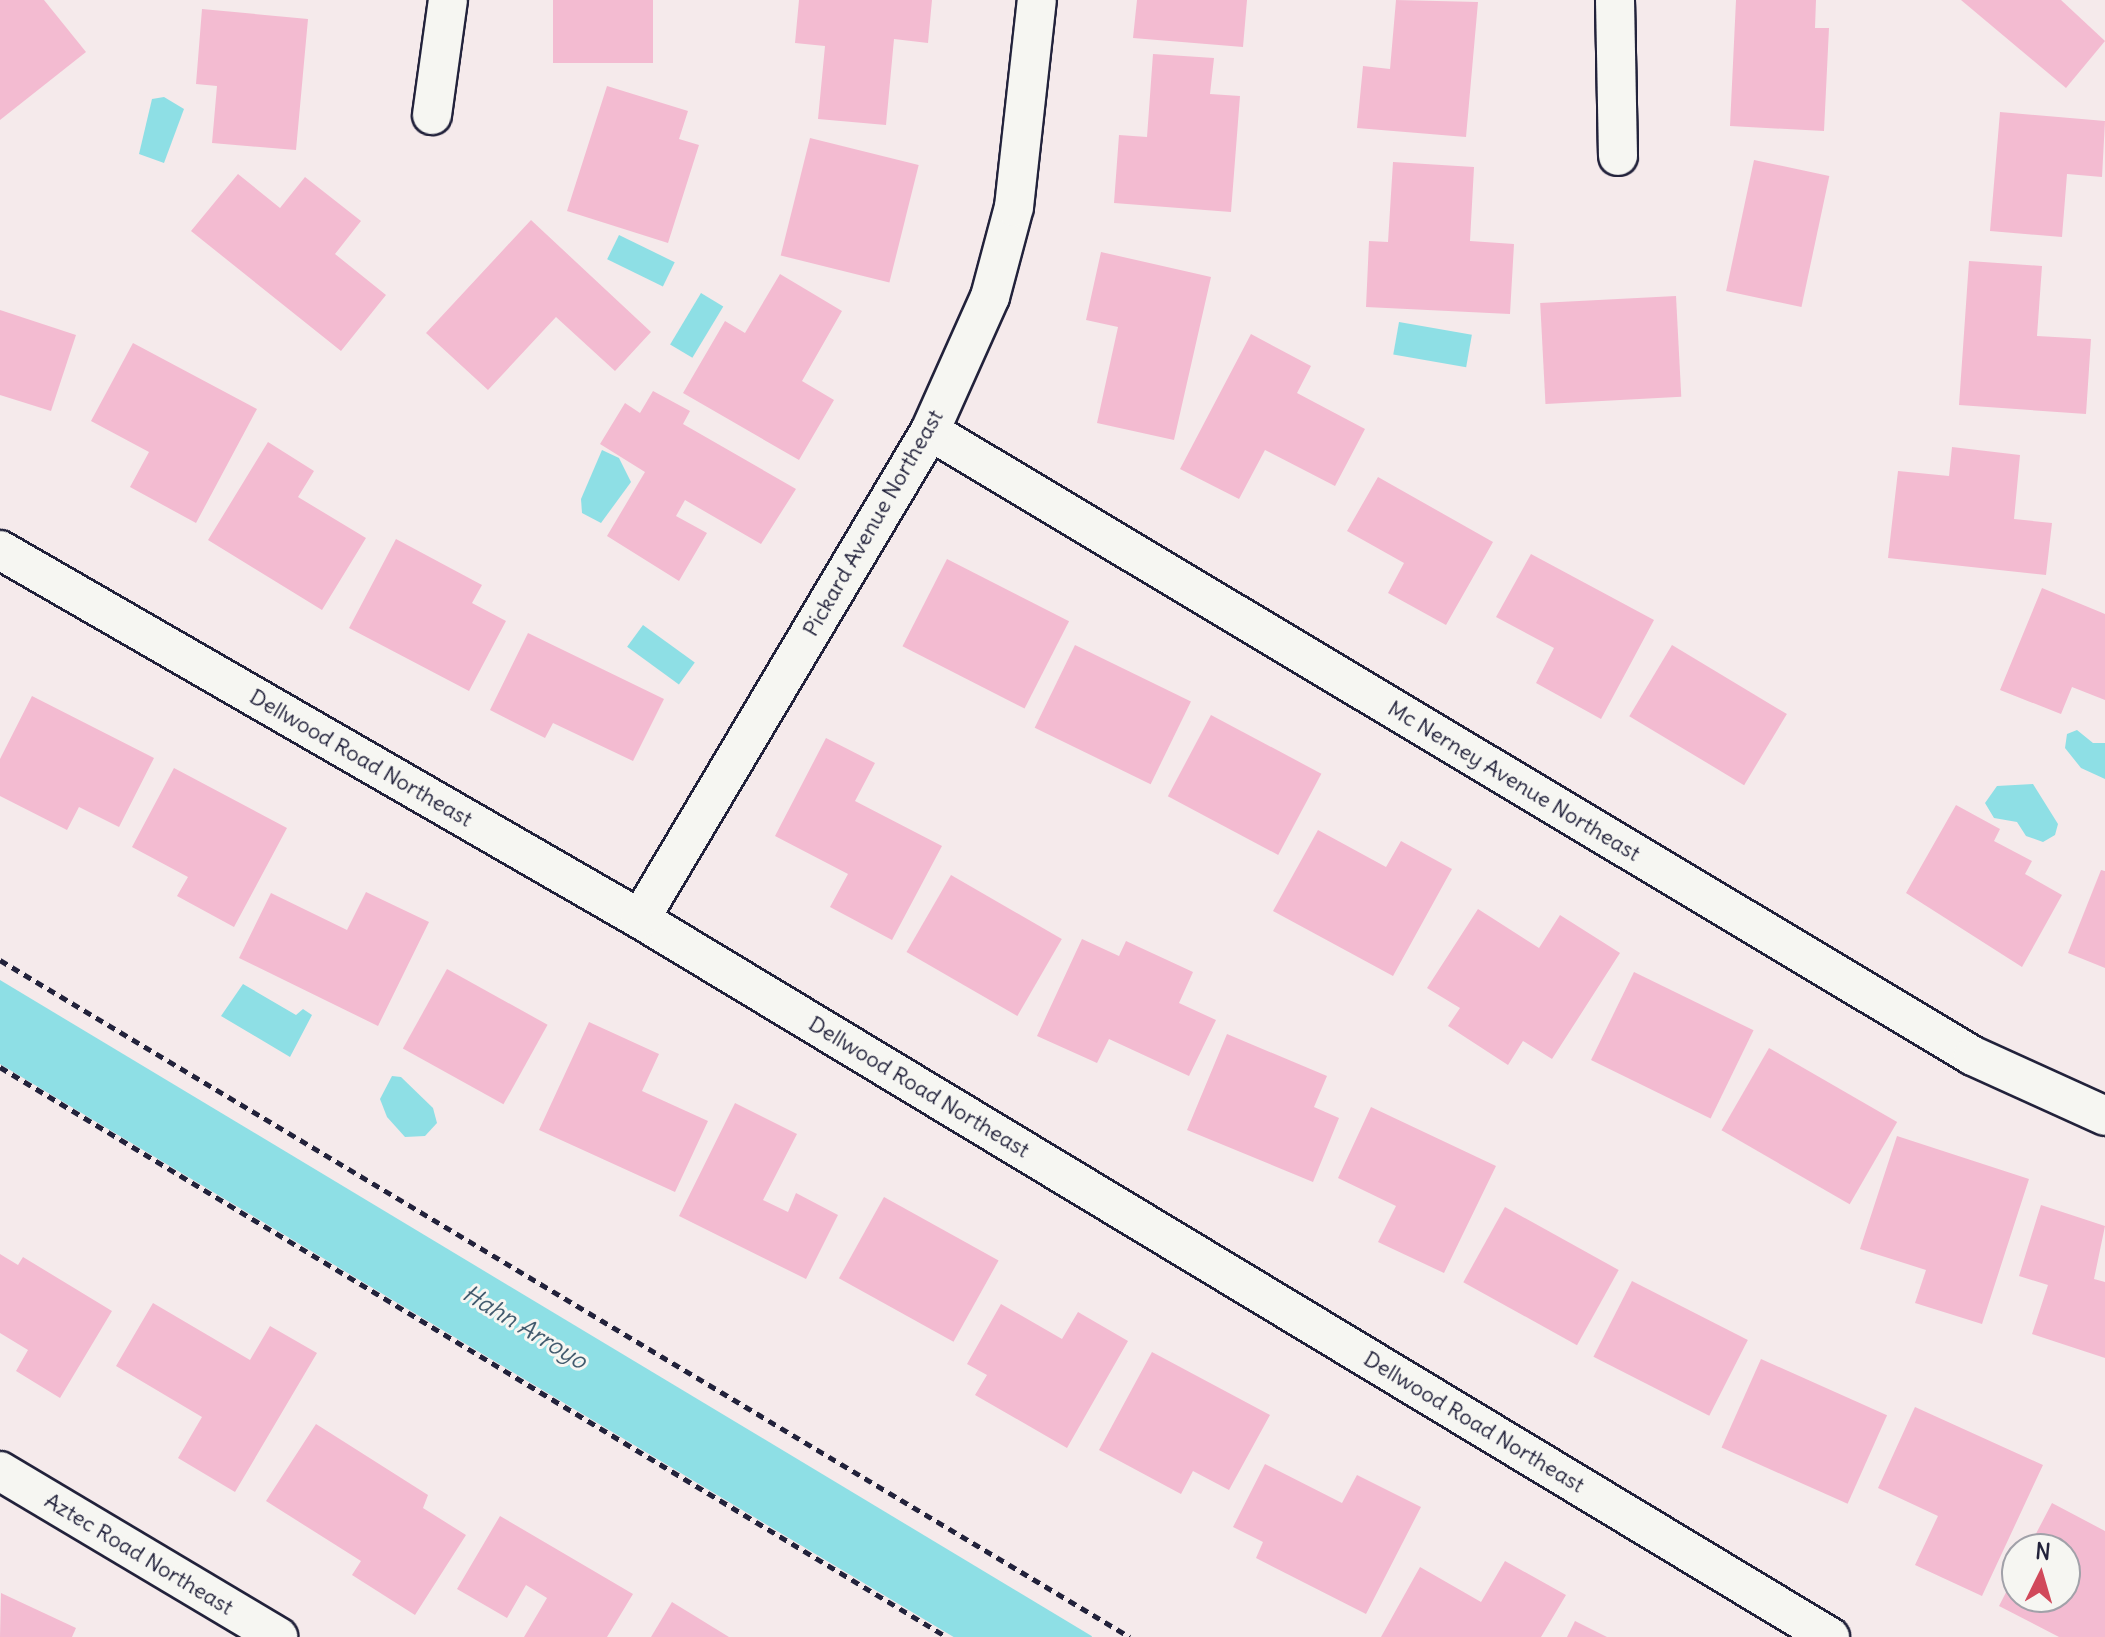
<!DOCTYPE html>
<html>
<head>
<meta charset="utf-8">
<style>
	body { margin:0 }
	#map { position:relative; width:2105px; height:1637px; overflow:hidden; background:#f5eaeb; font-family:Delius,sans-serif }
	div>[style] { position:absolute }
	.water>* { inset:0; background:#8edfe5; transform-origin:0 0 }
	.building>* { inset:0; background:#f3bbd1; transform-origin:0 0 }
	.path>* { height:5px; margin-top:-2.5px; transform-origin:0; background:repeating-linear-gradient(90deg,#22223b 0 8px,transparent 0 14px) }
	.roads { filter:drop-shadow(2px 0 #22223b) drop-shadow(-2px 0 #22223b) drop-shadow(0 2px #22223b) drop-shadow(0 -2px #22223b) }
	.minor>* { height:38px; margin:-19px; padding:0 19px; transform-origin:19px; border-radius:19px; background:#f6f6f2 }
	span { translate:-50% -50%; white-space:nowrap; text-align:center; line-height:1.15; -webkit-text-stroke:6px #f6f6f2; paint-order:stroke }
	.street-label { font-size:22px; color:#22223b }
	.water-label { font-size:24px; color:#425b6e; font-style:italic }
	.north { position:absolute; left:2001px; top:1533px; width:80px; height:80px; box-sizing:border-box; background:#f6f6f2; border:2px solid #a1a1a9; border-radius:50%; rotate:5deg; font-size:22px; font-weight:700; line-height:32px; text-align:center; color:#22223b }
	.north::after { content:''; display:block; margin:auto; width:28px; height:36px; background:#d1495b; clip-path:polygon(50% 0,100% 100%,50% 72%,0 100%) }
</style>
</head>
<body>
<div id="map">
	<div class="water">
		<div style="clip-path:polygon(164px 97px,184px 109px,164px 163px,139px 154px,152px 99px)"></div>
		<div style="left:619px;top:235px;width:62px;height:27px;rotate:26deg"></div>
		<div style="left:701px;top:293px;width:26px;height:60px;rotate:31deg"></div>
		<div style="left:1399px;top:322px;width:74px;height:33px;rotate:10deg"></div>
		<div style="clip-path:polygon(602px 450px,619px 458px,631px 482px,601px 523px,582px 513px,581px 499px)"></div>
		<div style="left:643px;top:625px;width:64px;height:27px;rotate:36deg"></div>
		<div style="clip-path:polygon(2077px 730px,2093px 743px,2105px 743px,2105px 779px,2081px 768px,2065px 748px,2067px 734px)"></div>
		<div style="clip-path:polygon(2033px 784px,2058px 824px,2055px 835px,2043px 842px,2026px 836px,2017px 822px,1994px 818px,1985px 803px,1997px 786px)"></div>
		<div style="left:0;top:980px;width:1274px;height:72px;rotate:31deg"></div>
		<div style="clip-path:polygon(243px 984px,296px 1015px,303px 1009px,312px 1015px,290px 1057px,221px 1016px)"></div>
		<div style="clip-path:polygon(392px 1076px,401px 1077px,433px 1108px,437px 1123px,425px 1136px,405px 1137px,387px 1117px,380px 1099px)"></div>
	</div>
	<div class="building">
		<div style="clip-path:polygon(0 0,44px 0,86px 52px,0 120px)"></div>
		<div style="left:553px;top:0;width:100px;height:63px"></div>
		<div style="clip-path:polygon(799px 0,932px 0,928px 43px,894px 39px,886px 125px,818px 119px,825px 46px,795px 43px)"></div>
		<div style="clip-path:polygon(1137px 0,1247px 0,1243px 47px,1133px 38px)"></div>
		<div style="clip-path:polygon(1396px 0,1478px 2px,1466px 137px,1357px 128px,1363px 66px,1390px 69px)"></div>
		<div style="clip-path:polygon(1736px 0,1816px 0,1815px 28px,1829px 28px,1824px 131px,1730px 126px)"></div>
		<div style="clip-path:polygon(1961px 0,2061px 0,2105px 41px,2066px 88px)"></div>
		<div style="clip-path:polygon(202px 9px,308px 19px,296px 150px,212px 143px,217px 86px,196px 84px)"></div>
		<div style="clip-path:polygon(1153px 54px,1214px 58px,1210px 94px,1240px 96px,1231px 212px,1114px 203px,1119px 135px,1147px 137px)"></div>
		<div style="clip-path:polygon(607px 86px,688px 111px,679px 139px,699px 145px,668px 243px,567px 211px)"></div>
		<div style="clip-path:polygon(2000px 112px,2105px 121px,2102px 177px,2067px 174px,2062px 237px,1990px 231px)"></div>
		<div style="left:810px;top:138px;width:112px;height:121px;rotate:14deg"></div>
		<div style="left:1754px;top:160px;width:77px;height:134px;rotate:12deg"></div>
		<div style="clip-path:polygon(1393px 162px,1474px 167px,1470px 241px,1514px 244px,1510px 314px,1366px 307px,1369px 241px,1388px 242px)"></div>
		<div style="clip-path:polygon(238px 174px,280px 208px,305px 177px,361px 221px,335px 254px,386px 295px,341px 351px,191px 231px)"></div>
		<div style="clip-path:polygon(531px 220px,651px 332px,615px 371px,556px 317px,488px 390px,426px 333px)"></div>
		<div style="clip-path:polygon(1101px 252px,1211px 277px,1174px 440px,1097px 423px,1118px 327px,1086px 320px)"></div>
		<div style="clip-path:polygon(1969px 261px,2042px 266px,2037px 336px,2091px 339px,2086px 414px,1959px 405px)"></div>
		<div style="clip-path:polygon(780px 274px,842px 311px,802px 381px,834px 400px,799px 460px,683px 393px,725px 321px,745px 333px)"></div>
		<div style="left:1676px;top:296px;width:101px;height:136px;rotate:87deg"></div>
		<div style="clip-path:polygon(0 310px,76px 335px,51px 411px,0 395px)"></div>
		<div style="clip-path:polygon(1251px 334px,1311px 366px,1297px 393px,1365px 429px,1335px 486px,1265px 450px,1239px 499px,1180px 469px)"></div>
		<div style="clip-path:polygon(133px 343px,257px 409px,196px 523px,130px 487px,149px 452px,91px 421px)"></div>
		<div style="clip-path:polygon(653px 391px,690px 411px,683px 424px,796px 489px,761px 544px,685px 500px,676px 516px,707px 533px,679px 581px,607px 536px,645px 472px,600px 444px,625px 403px,640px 413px)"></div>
		<div style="clip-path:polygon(268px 442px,314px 471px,298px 497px,366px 538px,322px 610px,208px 540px)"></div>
		<div style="clip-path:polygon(1952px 447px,2020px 455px,2014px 519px,2052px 523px,2046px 575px,1888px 558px,1898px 471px,1949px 476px)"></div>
		<div style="clip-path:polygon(1378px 477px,1493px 542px,1446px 625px,1388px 593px,1404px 563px,1347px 531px)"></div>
		<div style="clip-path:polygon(396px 539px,482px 585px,472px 603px,506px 621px,469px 691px,349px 628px)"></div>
		<div style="clip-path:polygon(1531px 554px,1654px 620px,1601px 719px,1536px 683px,1554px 648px,1496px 617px)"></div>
		<div style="left:947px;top:559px;width:137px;height:98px;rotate:27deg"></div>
		<div style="clip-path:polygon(2042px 588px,2105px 614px,2105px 700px,2072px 687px,2061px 714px,2000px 690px)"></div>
		<div style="clip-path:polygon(528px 633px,664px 699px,633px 761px,553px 723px,545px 738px,490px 710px)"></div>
		<div style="left:1075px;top:645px;width:129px;height:92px;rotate:26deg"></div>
		<div style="left:1672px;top:645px;width:134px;height:83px;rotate:31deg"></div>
		<div style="clip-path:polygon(32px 696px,154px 758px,119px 827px,79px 807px,67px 830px,0 796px,0 759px)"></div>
		<div style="left:1211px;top:715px;width:125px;height:92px;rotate:28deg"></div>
		<div style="clip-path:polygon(826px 738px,875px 763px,855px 801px,942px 846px,892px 940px,830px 907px,848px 874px,775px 836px)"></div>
		<div style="clip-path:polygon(174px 768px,287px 828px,234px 927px,177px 896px,188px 877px,132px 847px)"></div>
		<div style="clip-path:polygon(1956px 805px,2000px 829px,1994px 841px,2032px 861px,2025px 874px,2062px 895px,2022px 967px,1906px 893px)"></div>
		<div style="clip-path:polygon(1318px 830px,1386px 867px,1401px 841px,1452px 869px,1393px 976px,1273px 911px)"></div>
		<div style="clip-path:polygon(2101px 870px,2105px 871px,2105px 968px,2068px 953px)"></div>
		<div style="left:951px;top:875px;width:128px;height:89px;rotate:30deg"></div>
		<div style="clip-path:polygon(366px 892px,429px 922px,378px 1026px,239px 958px,271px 893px,347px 930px)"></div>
		<div style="clip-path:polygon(1478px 909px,1539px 948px,1560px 915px,1620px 953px,1552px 1059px,1523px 1041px,1508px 1065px,1448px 1026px,1460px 1008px,1427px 988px)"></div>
		<div style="clip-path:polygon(1082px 939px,1119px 956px,1126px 941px,1193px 972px,1179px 1003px,1216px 1020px,1189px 1076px,1109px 1039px,1097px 1063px,1037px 1036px)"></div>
		<div style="left:447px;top:969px;width:115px;height:91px;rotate:29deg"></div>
		<div style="left:1634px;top:972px;width:133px;height:98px;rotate:26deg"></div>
		<div style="clip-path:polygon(589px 1022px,659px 1054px,642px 1091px,708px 1121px,675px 1192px,539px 1130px)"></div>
		<div style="clip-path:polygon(1227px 1034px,1327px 1076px,1314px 1107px,1339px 1118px,1313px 1182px,1187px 1130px)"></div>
		<div style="left:1769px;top:1048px;width:148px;height:95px;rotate:30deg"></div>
		<div style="clip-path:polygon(735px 1103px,797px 1134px,763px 1200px,788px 1212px,796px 1193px,838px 1215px,806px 1279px,679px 1216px)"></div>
		<div style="clip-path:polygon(1371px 1107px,1496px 1166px,1444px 1273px,1378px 1242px,1396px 1206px,1338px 1178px)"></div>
		<div style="clip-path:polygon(1897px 1136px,2029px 1179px,1982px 1324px,1915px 1303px,1926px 1270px,1860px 1249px)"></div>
		<div style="left:884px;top:1197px;width:131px;height:93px;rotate:29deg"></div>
		<div style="clip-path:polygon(2041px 1205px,2105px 1226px,2094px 1279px,2105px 1282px,2105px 1358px,2032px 1334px,2048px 1285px,2019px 1276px)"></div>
		<div style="left:1505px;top:1207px;width:130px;height:86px;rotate:29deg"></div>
		<div style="clip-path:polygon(0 1254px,18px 1265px,23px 1257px,112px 1311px,60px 1398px,16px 1371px,28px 1350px,0 1333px)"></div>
		<div style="left:1632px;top:1281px;width:130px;height:85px;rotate:27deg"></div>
		<div style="clip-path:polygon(153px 1303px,250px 1360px,270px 1326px,317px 1353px,235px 1492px,178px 1458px,202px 1417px,116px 1366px)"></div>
		<div style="clip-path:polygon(1001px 1304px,1062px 1339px,1078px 1312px,1128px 1341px,1067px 1448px,975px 1395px,987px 1375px,967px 1364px)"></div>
		<div style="clip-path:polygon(1152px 1352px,1270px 1415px,1229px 1490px,1193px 1471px,1181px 1494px,1099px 1450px)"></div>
		<div style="left:1761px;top:1359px;width:138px;height:97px;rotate:24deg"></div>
		<div style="clip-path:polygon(1915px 1407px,2043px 1465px,1982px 1596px,1915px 1565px,1938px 1516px,1878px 1488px)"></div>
		<div style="clip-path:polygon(316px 1424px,428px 1495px,423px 1508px,466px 1535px,415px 1615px,352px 1575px,361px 1561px,266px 1501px)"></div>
		<div style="clip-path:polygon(1265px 1464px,1342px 1503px,1357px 1475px,1421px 1507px,1366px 1614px,1256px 1558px,1263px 1542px,1233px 1527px)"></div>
		<div style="clip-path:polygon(2052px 1503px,2105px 1531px,2105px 1637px,2059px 1637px,1999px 1606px,2017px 1571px,2017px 1597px,2065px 1597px,2065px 1549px,2028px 1549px)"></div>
		<div style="clip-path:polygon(500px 1516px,633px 1594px,607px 1637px,524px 1637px,547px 1598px,526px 1585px,507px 1618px,457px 1589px)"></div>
		<div style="clip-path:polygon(1505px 1561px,1566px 1595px,1541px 1637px,1381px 1637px,1420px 1567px,1481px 1602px)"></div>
		<div style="clip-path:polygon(1px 1593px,76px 1628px,72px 1637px,0 1637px)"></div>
		<div style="clip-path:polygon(672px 1602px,729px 1637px,651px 1637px)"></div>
		<div style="clip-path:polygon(1575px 1621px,1607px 1637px,1567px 1637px)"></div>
	</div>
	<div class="path">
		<div style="left:0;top:960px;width:1317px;rotate:30.93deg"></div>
		<div style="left:0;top:1067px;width:1105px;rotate:31.04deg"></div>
	</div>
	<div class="roads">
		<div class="minor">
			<div style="left:1615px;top:0;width:156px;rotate:88.9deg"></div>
			<div style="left:432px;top:115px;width:116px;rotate:-82.1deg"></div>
			<div style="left:930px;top:431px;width:1216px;rotate:30.93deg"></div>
			<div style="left:1973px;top:1056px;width:145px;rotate:24.4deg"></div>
			<div style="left:0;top:550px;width:739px;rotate:29.97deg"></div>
			<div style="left:640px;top:919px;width:1390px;rotate:31.11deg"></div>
			<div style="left:640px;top:919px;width:568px;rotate:-59.28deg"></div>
			<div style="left:930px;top:431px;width:147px;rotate:-65.9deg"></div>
			<div style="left:990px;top:297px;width:93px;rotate:-75.1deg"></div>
			<div style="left:1014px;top:207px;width:208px;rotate:-83.7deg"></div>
			<div style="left:0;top:1471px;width:324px;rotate:30.8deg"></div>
		</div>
	</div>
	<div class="street-label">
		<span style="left:873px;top:523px;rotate:-60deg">Pickard Avenue Northeast</span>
		<span style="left:361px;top:758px;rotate:30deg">Dellwood Road Northeast</span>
		<span style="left:1514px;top:781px;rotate:31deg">Mc Nerney Avenue Northeast</span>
		<span style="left:919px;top:1087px;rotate:31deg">Dellwood Road Northeast</span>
		<span style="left:1474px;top:1422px;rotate:31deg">Dellwood Road Northeast</span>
		<span style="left:139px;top:1554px;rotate:31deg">Aztec Road Northeast</span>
	</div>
	<div class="water-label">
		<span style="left:525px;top:1327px;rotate:31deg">Hahn Arroyo</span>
	</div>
	<div class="north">N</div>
</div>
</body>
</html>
